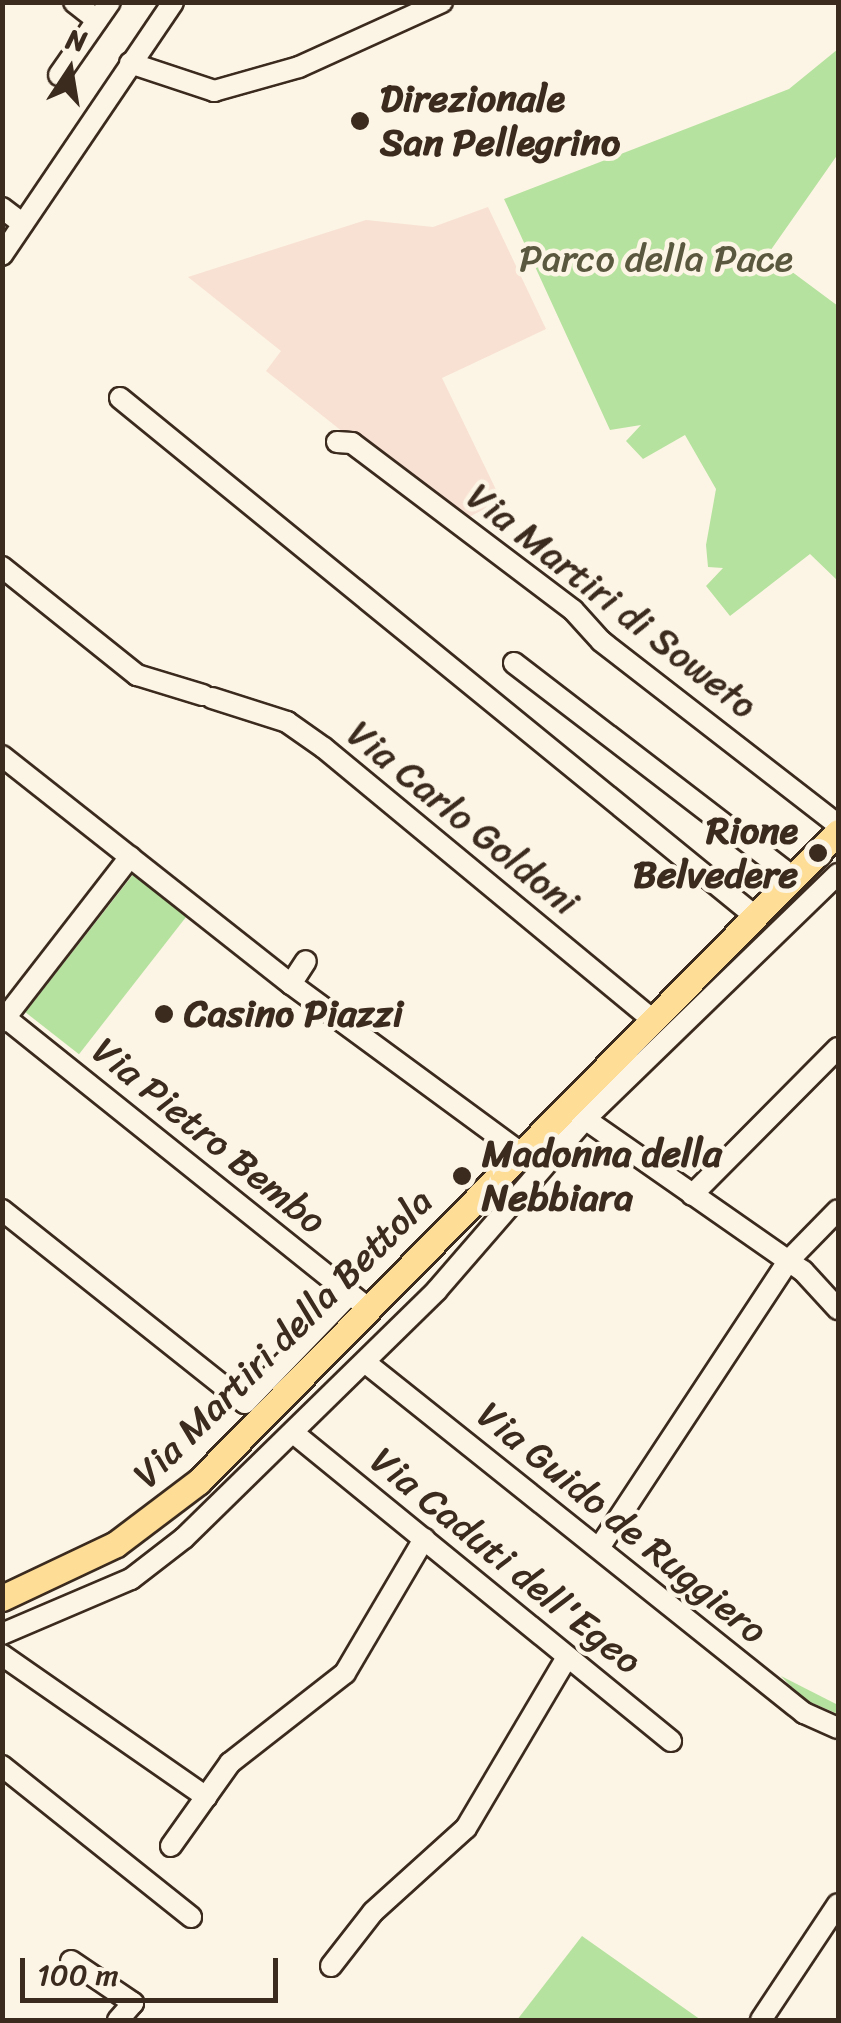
<!DOCTYPE html>
<html>
<head>
<meta charset="utf-8">
<style>
	body { margin:0 }
	#map { position:relative; width:841px; height:2023px; overflow:hidden; background:#fcf5e5; font-family:Sriracha,sans-serif }
	div>[style] { position:absolute }
	.built>* { inset:0; background:#f8e1d3 }
	.green>* { inset:0; background:#b6e29f; transform-origin:0 0 }
	.roads { filter:drop-shadow(2px 0 #3b2a1e) drop-shadow(-2px 0 #3b2a1e) drop-shadow(0 2px #3b2a1e) drop-shadow(0 -2px #3b2a1e) }
	.minor>* { height:20px; margin:-10px; padding:0 10px; transform-origin:10px; border-radius:10px; background:#fcf5e5 }
	.major>* { height:25px; margin:-12.5px; padding:0 12.5px; transform-origin:12.5px; border-radius:12.5px; background:#fedd96 }
	.dots>* { width:28px; height:28px; translate:-50% -50%; box-sizing:border-box; border:5px solid #fcf5e5; border-radius:50% }
	span { translate:-50% -50%; white-space:nowrap; text-align:center; line-height:1.15; -webkit-text-stroke:9px #fcf5e5; paint-order:stroke }
	.poi-label { font-size:38px; color:#3b2a1e; font-weight:700 }
	.left { translate:0 -50%; text-align:left }
	.right { translate:-100% -50%; text-align:right }
	.park-label { font-size:38px; color:#5a583e }
	.street-label { font-size:38px; color:#3b2a1e }
	.frame { position:absolute; inset:0; border:5px solid #3b2a1e; pointer-events:none }
	.north { position:absolute; left:20px; top:20px; width:100px; height:100px; -webkit-text-stroke:8px #fcf5e5; paint-order:stroke; rotate:12deg; font-size:28px; font-weight:700; line-height:40px; text-align:center; color:#3b2a1e }
	.north::after { content:''; display:block; margin:auto; width:35px; height:45px; background:#3b2a1e; clip-path:polygon(50% 0,100% 100%,50% 72%,0 100%) }
	.scale { position:absolute; left:20px; top:1958px; width:258px; height:45px; box-sizing:border-box; border:5px solid #3b2a1e; border-top:0; padding-left:12px; font-size:30px; line-height:35px; white-space:nowrap; color:#3b2a1e; -webkit-text-stroke:8px #fcf5e5; paint-order:stroke }
</style>
</head>
<body>
<div id="map">
	<div class="built">
		<div style="clip-path:polygon(488px 207px,546px 329px,442px 378px,501px 500px,458px 523px,266px 371px,281px 351px,188px 277px,366px 220px,433px 227px)"></div>
	</div>
	<div class="green">
		<div style="clip-path:polygon(838px 49px,838px 154px,768px 254px,838px 306px,838px 581px,810px 554px,730px 616px,706px 586px,723px 568px,708px 567px,706px 545px,716px 489px,685px 435px,643px 459px,626px 441px,641px 425px,610px 430px,504px 199px,789px 89px)"></div>
		<div style="left:135px;top:872px;width:68px;height:178px;rotate:38deg"></div>
		<div style="clip-path:polygon(781px 1676px,838px 1705px,838px 1714px,803px 1699px)"></div>
		<div style="clip-path:polygon(582px 1936px,701px 2020px,517px 2020px)"></div>
	</div>
	<div class="roads">
		<div class="minor">
			<div style="left:74px;top:2px;width:29px;rotate:38deg"></div>
			<div style="left:130px;top:63px;width:89px;rotate:18.4deg"></div>
			<div style="left:214px;top:91px;width:88px;rotate:-15.8deg"></div>
			<div style="left:299px;top:67px;width:157px;rotate:-24.4deg"></div>
			<div style="left:59px;top:75px;width:89px;rotate:-55.1deg"></div>
			<div style="left:2px;top:208px;width:26px;rotate:37deg"></div>
			<div style="left:2px;top:255px;width:305px;rotate:-55.9deg"></div>
			<div style="left:120px;top:398px;width:819px;rotate:39.21deg"></div>
			<div style="left:337px;top:442px;width:15px;rotate:4deg"></div>
			<div style="left:352px;top:443px;width:277px;rotate:37.1deg"></div>
			<div style="left:573px;top:610px;width:42px;rotate:47.9deg"></div>
			<div style="left:601px;top:641px;width:300px;rotate:37.8deg"></div>
			<div style="left:2px;top:567px;width:173px;rotate:38.7deg"></div>
			<div style="left:137px;top:675px;width:69px;rotate:16.9deg"></div>
			<div style="left:514px;top:663px;width:352px;rotate:37.5deg"></div>
			<div style="left:212px;top:698px;width:79px;rotate:17.7deg"></div>
			<div style="left:287px;top:722px;width:45px;rotate:35.1deg"></div>
			<div style="left:324px;top:748px;width:427px;rotate:39.6deg"></div>
			<div style="left:2px;top:756px;width:368px;rotate:38.3deg"></div>
			<div style="left:291px;top:984px;width:285px;rotate:36.3deg"></div>
			<div style="left:291px;top:984px;width:27px;rotate:-57deg"></div>
			<div style="left:2px;top:1015px;width:470px;rotate:38.7deg"></div>
			<div style="left:2px;top:1022px;width:209px;rotate:-52.2deg"></div>
			<div style="left:585px;top:1119px;width:266px;rotate:34.9deg"></div>
			<div style="left:803px;top:1271px;width:52px;rotate:47.4deg"></div>
			<div style="left:692px;top:1195px;width:207px;rotate:-45.2deg"></div>
			<div style="left:2px;top:1210px;width:310px;rotate:38.5deg"></div>
			<div style="left:245px;top:1403px;width:151px;rotate:-46.1deg"></div>
			<div style="left:366px;top:1363px;width:561px;rotate:38.63deg"></div>
			<div style="left:804px;top:1713px;width:37px;rotate:24deg"></div>
			<div style="left:296px;top:1435px;width:484px;rotate:39.2deg"></div>
			<div style="left:599px;top:1548px;width:344px;rotate:-56.6deg"></div>
			<div style="left:788px;top:1261px;width:71px;rotate:-45.6deg"></div>
			<div style="left:2px;top:1634px;width:140px;rotate:-23.1deg"></div>
			<div style="left:131px;top:1579px;width:67px;rotate:-37.7deg"></div>
			<div style="left:184px;top:1538px;width:354px;rotate:-44.4deg"></div>
			<div style="left:437px;top:1290px;width:226px;rotate:-49.1deg"></div>
			<div style="left:585px;top:1119px;width:352px;rotate:-44.1deg"></div>
			<div style="left:2px;top:1655px;width:249px;rotate:34.8deg"></div>
			<div style="left:2px;top:1766px;width:242px;rotate:38.6deg"></div>
			<div style="left:171px;top:1846px;width:102px;rotate:-54.6deg"></div>
			<div style="left:230px;top:1763px;width:146px;rotate:-38deg"></div>
			<div style="left:345px;top:1673px;width:156px;rotate:-59.5deg"></div>
			<div style="left:71px;top:1961px;width:75px;rotate:34.1deg"></div>
			<div style="left:133px;top:2003px;width:23px;rotate:131deg"></div>
			<div style="left:331px;top:1966px;width:68px;rotate:-52.1deg"></div>
			<div style="left:373px;top:1912px;width:125px;rotate:-42.1deg"></div>
			<div style="left:466px;top:1828px;width:199px;rotate:-59.4deg"></div>
			<div style="left:761px;top:2020px;width:139px;rotate:-56.4deg"></div>
		</div>
		<div class="major">
			<div style="left:2px;top:1598px;width:126px;rotate:-25.3deg"></div>
			<div style="left:116px;top:1544px;width:103px;rotate:-37.1deg"></div>
			<div style="left:198px;top:1482px;width:912px;rotate:-45.44deg"></div>
		</div>
	</div>
	<div class="dots">
		<div style="left:360px;top:121px;background:#3b2a1e"></div>
		<div style="left:818px;top:853px;background:#3b2a1e"></div>
		<div style="left:164px;top:1014px;background:#3b2a1e"></div>
		<div style="left:462px;top:1176px;background:#3b2a1e"></div>
	</div>
	<div class="poi-label">
		<span class="left" style="left:380px;top:121px">Direzionale<br>San Pellegrino</span>
		<span class="right" style="left:798px;top:853px">Rione<br>Belvedere</span>
		<span class="left" style="left:184px;top:1014px">Casino Piazzi</span>
		<span class="left" style="left:482px;top:1176px">Madonna della<br>Nebbiara</span>
	</div>
	<div class="park-label">
		<span style="left:656px;top:259px">Parco della Pace</span>
	</div>
	<div class="street-label">
		<span style="left:612px;top:601px;rotate:38deg">Via Martiri di Soweto</span>
		<span style="left:463px;top:818px;rotate:39deg">Via Carlo Goldoni</span>
		<span style="left:209px;top:1136px;rotate:39deg">Via Pietro Bembo</span>
		<span style="left:283px;top:1338px;rotate:-45deg">Via Martiri della Bettola</span>
		<span style="left:622px;top:1523px;rotate:39deg">Via Guido de Ruggiero</span>
		<span style="left:506px;top:1561px;rotate:39deg">Via Caduti dell'Egeo</span>
	</div>
	<div class="frame"></div>
	<div class="north">N</div>
	<div class="scale">100 m</div>
</div>
</body>
</html>
